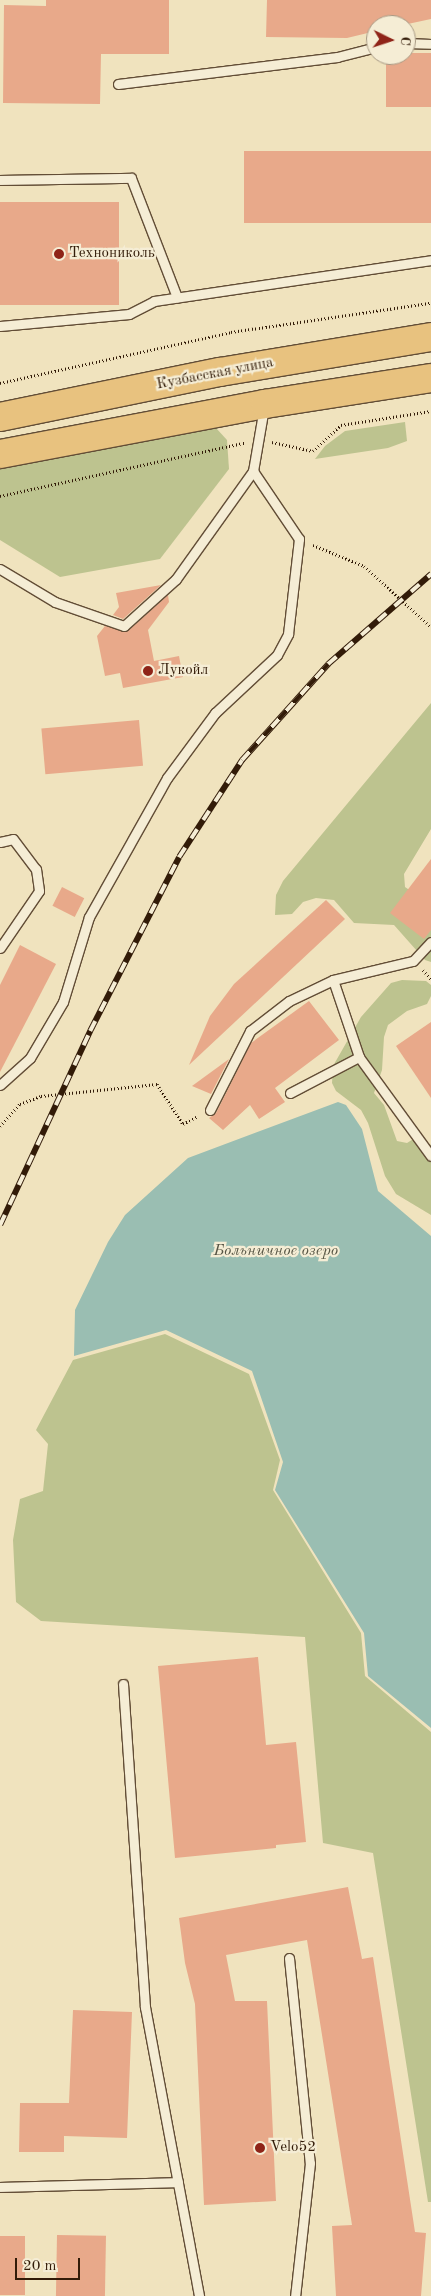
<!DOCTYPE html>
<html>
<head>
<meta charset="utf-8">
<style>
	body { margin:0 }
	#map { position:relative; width:431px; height:2296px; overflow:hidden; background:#f0e3be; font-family:"Old Standard TT",serif }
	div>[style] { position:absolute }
	.green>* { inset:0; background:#bdc38f }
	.water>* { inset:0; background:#9abeb2 }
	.building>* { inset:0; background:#e8a98a; transform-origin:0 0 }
	.path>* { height:3px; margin-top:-1.5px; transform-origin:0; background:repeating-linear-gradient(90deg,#321b08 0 1px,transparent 0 3.5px) }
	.roads { filter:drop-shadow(1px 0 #624d36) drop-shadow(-1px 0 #624d36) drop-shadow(0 1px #624d36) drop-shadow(0 -1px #624d36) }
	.lane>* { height:9px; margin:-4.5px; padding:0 4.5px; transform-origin:4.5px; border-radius:4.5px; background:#f5edd5 }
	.primary>* { height:28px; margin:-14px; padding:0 14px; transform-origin:14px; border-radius:14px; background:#e8c27f }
	.rail>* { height:5.5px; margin-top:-2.75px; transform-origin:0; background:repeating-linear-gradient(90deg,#f5edd5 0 11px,#321b08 0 22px); box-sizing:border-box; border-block:1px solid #321b08 }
	.dots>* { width:14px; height:14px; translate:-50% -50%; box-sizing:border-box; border:2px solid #f5edd5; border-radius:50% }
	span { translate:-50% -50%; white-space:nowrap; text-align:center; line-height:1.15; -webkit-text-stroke:4.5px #f5edd5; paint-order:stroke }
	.poi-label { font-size:15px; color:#321b08 }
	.left { translate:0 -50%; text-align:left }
	.street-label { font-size:15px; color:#321b08 }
	.water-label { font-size:16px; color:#565444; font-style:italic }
	.north { position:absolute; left:366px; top:15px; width:50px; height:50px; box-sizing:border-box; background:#f5edd5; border:1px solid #a79983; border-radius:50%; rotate:94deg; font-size:14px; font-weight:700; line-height:20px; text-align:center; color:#321b08 }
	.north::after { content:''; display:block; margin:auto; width:18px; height:22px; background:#8f2418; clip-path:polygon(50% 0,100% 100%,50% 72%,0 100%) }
	.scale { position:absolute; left:15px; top:2258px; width:65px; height:22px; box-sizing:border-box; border:2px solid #321b08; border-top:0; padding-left:6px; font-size:15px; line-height:18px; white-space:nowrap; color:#321b08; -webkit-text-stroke:4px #f5edd5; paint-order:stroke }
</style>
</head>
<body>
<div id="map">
	<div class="green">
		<div style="clip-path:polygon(405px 422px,407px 441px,388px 448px,315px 459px,325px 446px,345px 431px)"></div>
		<div style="clip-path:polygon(207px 427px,216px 428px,227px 440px,229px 469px,160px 559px,60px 577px,0 540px,0 468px)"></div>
		<div style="clip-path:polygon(431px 703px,431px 829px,404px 874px,405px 887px,431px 905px,431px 962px,425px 960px,394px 925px,354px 923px,334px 900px,316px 898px,303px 902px,292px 914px,275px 915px,276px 895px,283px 881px)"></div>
		<div style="clip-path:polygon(402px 980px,426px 981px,431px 985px,431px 996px,427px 1004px,407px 1011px,388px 1025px,384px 1037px,382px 1070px,374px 1093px,384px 1105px,397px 1141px,407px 1143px,418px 1136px,431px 1145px,431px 1215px,396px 1194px,385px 1176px,368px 1123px,361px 1110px,336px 1091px,332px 1083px,333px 1066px,361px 1017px,391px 983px)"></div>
		<div style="clip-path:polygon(165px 1334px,249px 1374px,280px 1460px,273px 1490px,361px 1633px,365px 1676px,431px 1732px,431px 2202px,428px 2202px,373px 1853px,323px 1843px,305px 1637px,41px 1621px,16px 1602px,13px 1540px,20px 1499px,43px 1491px,48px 1444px,36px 1430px,73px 1360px)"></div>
	</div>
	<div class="water">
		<div style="clip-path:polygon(338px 1102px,346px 1105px,362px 1129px,378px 1191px,431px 1236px,431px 1728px,368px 1676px,364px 1633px,275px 1490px,283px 1462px,252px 1371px,166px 1330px,74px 1356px,75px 1310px,108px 1242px,125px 1215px,188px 1158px)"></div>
	</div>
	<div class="building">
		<div style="clip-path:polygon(46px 0,169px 0,169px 54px,101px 54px,100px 104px,3px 103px,4px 5px,46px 6px)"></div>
		<div style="clip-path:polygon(267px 0,431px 0,431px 19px,403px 25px,376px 25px,376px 31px,347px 38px,266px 37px)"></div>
		<div style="left:431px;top:53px;width:54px;height:45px;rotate:90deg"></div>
		<div style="left:431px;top:151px;width:72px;height:187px;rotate:90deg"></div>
		<div style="left:0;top:202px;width:119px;height:103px"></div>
		<div style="clip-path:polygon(161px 585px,123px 619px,113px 615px,119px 607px,116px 593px)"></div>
		<div style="clip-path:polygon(168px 595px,169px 602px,148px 630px,154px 661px,179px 656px,183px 677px,123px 688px,120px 673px,105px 676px,97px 636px,105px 626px,128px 631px)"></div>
		<div style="left:139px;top:720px;width:46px;height:98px;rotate:85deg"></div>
		<div style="clip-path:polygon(431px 859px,431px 930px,424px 939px,390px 913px)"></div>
		<div style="left:62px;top:887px;width:25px;height:21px;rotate:27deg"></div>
		<div style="clip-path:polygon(326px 900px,345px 919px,189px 1065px,210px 1016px,234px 984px)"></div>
		<div style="clip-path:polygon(20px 945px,56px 964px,0 1072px,0 985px)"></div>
		<div style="clip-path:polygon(309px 1001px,339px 1040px,275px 1088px,285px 1102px,259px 1119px,250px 1105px,223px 1130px,209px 1118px,216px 1113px,251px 1043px)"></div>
		<div style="clip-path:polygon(431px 1022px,431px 1098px,396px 1046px)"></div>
		<div style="clip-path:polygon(229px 1059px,211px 1094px,192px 1086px)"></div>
		<div style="clip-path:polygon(258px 1657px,266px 1745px,296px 1742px,306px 1842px,276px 1845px,276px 1848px,175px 1858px,158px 1666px)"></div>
		<div style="clip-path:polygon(348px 1887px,362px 1959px,373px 1957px,415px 2232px,426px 2233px,421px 2296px,336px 2296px,332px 2226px,352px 2225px,307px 1940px,226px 1955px,235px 2001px,267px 2001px,276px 2201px,204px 2205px,195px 2004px,185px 1963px,179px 1918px)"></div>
		<div style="clip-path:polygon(73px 2010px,132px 2012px,127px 2138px,64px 2136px,64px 2152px,19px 2152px,20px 2103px,69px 2103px)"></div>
		<div style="left:57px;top:2235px;width:49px;height:61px;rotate:1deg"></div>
		<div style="left:0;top:2236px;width:25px;height:59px"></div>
	</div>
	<div class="path">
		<div style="left:0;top:383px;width:237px;rotate:-12.4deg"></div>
		<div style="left:231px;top:332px;width:202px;rotate:-8.3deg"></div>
		<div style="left:272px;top:442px;width:42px;rotate:12.4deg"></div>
		<div style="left:313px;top:451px;width:38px;rotate:-43deg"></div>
		<div style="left:341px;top:425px;width:91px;rotate:-8.8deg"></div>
		<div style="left:0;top:496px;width:250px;rotate:-12.3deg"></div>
		<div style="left:313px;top:545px;width:55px;rotate:22.4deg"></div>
		<div style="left:364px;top:566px;width:91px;rotate:42.3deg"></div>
		<div style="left:423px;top:970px;width:12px;rotate:48deg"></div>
		<div style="left:0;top:1126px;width:30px;rotate:-48deg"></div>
		<div style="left:20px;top:1104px;width:22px;rotate:-21deg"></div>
		<div style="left:41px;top:1096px;width:117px;rotate:-5.9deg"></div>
		<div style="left:157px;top:1084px;width:48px;rotate:57deg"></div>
		<div style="left:183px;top:1124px;width:17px;rotate:-28deg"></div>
	</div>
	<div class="roads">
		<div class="lane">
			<div style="left:406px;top:43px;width:25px;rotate:2deg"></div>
			<div style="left:118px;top:84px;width:221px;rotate:-7deg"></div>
			<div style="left:337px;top:57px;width:40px;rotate:-14.4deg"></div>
			<div style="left:0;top:180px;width:131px;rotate:-0.9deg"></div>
			<div style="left:131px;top:178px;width:128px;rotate:68.9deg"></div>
			<div style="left:0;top:326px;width:130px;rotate:-5.3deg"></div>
			<div style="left:129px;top:314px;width:28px;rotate:-27deg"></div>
			<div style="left:154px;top:301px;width:280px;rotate:-8.4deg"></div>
			<div style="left:0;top:569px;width:64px;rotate:31deg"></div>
			<div style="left:55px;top:602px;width:73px;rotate:19.2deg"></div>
			<div style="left:124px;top:626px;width:70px;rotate:-42.1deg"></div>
			<div style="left:176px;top:579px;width:133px;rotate:-54.5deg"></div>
			<div style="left:0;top:842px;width:13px;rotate:-13deg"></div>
			<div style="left:13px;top:839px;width:38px;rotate:53deg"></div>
			<div style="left:36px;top:869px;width:22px;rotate:82deg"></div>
			<div style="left:39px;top:891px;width:69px;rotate:124.4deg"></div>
			<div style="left:333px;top:980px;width:82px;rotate:-13.4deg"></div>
			<div style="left:413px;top:961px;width:26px;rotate:-47deg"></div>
			<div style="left:0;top:1085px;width:40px;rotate:-42deg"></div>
			<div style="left:30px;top:1058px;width:65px;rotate:-59.5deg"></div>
			<div style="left:63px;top:1002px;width:89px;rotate:-73deg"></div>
			<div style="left:89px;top:917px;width:159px;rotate:-60.7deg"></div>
			<div style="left:167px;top:778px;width:81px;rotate:-53.6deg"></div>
			<div style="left:215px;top:713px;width:85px;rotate:-43.1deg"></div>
			<div style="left:277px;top:655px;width:24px;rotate:-62deg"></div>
			<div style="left:288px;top:634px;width:96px;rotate:-83.4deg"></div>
			<div style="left:299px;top:539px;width:82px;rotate:-124.1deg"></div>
			<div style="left:253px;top:471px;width:65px;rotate:-80.2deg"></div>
			<div style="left:290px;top:1093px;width:78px;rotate:-27.6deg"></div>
			<div style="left:210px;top:1110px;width:89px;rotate:-63.1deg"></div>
			<div style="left:250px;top:1031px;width:49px;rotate:-37.6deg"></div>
			<div style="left:289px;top:1001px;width:49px;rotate:-25.5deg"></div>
			<div style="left:333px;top:980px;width:81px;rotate:71.3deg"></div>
			<div style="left:359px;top:1057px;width:122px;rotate:54deg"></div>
			<div style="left:123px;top:1684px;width:324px;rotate:86.1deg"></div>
			<div style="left:145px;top:2007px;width:294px;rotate:79.4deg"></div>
			<div style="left:289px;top:1958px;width:206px;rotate:84.2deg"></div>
			<div style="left:310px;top:2163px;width:134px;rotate:96.4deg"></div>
			<div style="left:0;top:2187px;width:178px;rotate:-1.6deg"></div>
		</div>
		<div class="primary">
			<div style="left:0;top:417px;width:225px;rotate:-11.6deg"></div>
			<div style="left:220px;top:372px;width:214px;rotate:-9.4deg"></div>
			<div style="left:0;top:454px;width:270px;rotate:-10.7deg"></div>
			<div style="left:265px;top:404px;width:168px;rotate:-8.9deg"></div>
		</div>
	</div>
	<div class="rail">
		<div style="left:0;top:1225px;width:214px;rotate:-65.1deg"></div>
		<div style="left:90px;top:1031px;width:195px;rotate:-62.9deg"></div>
		<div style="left:179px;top:857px;width:116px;rotate:-57deg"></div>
		<div style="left:242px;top:760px;width:129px;rotate:-48.1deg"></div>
		<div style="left:328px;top:664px;width:137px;rotate:-41.1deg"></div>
	</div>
	<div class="dots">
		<div style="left:59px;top:254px;background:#8f2418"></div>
		<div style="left:148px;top:671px;background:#8f2418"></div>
		<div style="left:260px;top:2148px;background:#8f2418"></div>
	</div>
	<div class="poi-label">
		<span class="left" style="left:69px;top:254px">Технониколь</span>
		<span class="left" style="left:158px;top:671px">Лукойл</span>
		<span class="left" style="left:270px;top:2148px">Velo52</span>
	</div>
	<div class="street-label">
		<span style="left:215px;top:374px;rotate:-11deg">Кузбасская улица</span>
	</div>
	<div class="water-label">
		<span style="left:276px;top:1251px">Больничное озеро</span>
	</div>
	<div class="north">С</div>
	<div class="scale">20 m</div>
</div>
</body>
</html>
